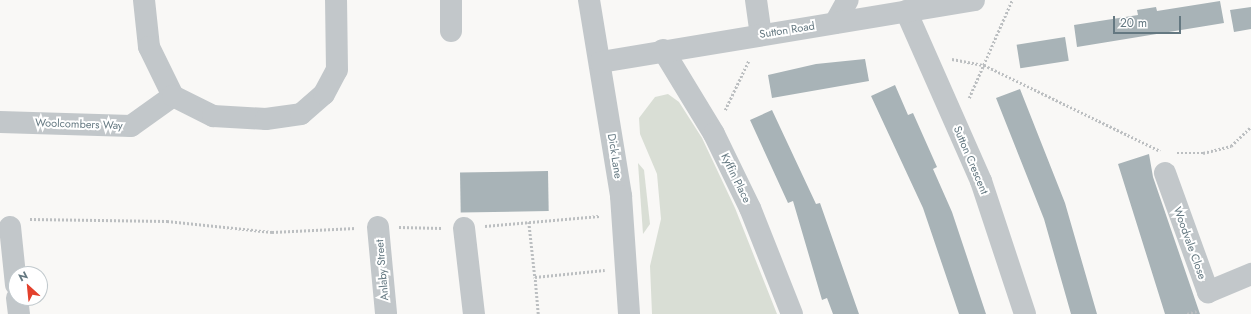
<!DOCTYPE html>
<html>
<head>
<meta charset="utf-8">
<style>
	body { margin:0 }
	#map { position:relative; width:1251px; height:314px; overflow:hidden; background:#f9f8f6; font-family:Jost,sans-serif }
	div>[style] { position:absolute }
	.green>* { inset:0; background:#d9ded5 }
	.building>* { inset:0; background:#a8b3b7; transform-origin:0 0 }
	.path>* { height:2.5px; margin-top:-1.25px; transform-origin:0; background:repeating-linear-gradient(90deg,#bcbfc1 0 2px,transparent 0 4px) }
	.minor>* { height:22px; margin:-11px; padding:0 11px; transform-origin:11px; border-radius:11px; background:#c2c7ca }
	span { translate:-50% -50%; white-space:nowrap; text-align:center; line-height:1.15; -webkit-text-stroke:4px #fff; paint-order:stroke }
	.street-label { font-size:11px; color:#647881 }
	.north { position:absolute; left:8px; top:266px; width:40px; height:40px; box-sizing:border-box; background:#fff; border:1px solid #c1c9cd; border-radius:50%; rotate:333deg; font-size:11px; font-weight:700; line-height:16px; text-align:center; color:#647881 }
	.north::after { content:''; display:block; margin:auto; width:14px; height:18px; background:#e3402c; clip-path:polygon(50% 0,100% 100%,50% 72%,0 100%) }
	.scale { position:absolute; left:1113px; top:16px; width:68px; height:18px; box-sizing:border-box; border:2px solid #647881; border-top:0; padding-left:5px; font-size:12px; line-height:14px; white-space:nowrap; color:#647881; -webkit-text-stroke:3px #fff; paint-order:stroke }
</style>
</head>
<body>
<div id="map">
	<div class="green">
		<div style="clip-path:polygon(668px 94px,679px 102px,702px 138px,735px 208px,777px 314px,652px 314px,650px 266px,661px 219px,657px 174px,640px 134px,639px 118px,655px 97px)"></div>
		<div style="clip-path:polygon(638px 163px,644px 170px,650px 224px,643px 234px)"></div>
	</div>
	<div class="building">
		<div style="clip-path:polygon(1220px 1px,1224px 23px,1077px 47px,1074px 25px,1138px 15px,1137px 10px,1156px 7px,1157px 11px)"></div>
		<div style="clip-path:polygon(1251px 7px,1251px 29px,1234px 32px,1230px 10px)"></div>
		<div style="left:1065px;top:37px;width:24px;height:49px;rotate:81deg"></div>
		<div style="clip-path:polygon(865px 59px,869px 81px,772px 98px,768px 75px,816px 64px)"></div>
		<div style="clip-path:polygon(895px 85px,908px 115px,913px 113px,937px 167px,933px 169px,952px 212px,986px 314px,959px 314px,923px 208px,871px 96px)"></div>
		<div style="clip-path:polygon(1020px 89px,1065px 203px,1097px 314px,1071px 314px,1044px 219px,996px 98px)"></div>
		<div style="clip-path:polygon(772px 110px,816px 204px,820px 203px,859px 314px,833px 314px,827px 298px,822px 300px,793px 201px,788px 203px,750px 120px)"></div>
		<div style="clip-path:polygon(1149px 154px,1153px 177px,1200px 314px,1165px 314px,1118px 164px)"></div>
		<div style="left:548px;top:171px;width:40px;height:88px;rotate:89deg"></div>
	</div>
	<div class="path">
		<div style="left:952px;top:59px;width:33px;rotate:11deg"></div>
		<div style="left:984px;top:65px;width:196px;rotate:26deg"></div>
		<div style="left:969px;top:98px;width:107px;rotate:-66.3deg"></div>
		<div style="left:725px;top:110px;width:55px;rotate:-64.4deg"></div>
		<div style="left:1177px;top:153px;width:26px"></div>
		<div style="left:1203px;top:153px;width:29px;rotate:-14deg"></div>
		<div style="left:1231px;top:146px;width:28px;rotate:-44deg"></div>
		<div style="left:30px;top:219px;width:137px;rotate:0.8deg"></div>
		<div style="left:167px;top:221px;width:106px;rotate:6deg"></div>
		<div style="left:272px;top:232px;width:84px;rotate:-2.7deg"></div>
		<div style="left:529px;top:222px;width:55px;rotate:83.8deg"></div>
		<div style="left:485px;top:226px;width:115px;rotate:-5deg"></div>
		<div style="left:399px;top:227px;width:43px;rotate:1.3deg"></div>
		<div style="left:538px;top:314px;width:37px;rotate:-95deg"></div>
		<div style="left:535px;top:277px;width:70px;rotate:-5.7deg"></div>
		<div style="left:1187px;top:314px;width:10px;rotate:-17deg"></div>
	</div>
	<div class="minor">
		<div style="left:144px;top:0;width:47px;rotate:83.9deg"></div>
		<div style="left:149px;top:47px;width:55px;rotate:63.9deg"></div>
		<div style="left:451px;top:0;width:31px;rotate:90deg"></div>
		<div style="left:589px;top:0;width:199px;rotate:80.7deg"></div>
		<div style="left:621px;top:196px;width:118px;rotate:86.1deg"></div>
		<div style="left:756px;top:0;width:34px;rotate:82deg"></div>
		<div style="left:906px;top:11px;width:186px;rotate:66.2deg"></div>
		<div style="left:981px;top:181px;width:140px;rotate:71.7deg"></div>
		<div style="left:835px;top:23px;width:26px;rotate:-61deg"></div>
		<div style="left:663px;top:50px;width:98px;rotate:58.7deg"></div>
		<div style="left:714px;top:134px;width:82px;rotate:64.1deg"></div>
		<div style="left:750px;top:208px;width:114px;rotate:68.4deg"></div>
		<div style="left:601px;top:62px;width:378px;rotate:-9.4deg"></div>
		<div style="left:0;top:122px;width:131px;rotate:1.7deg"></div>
		<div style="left:131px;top:126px;width:52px;rotate:-35.5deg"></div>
		<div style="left:173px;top:96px;width:45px;rotate:26.6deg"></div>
		<div style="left:213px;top:116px;width:53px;rotate:3.2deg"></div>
		<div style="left:266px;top:119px;width:35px;rotate:-8deg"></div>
		<div style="left:301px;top:114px;width:30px;rotate:-41deg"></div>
		<div style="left:324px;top:94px;width:27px;rotate:-62deg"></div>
		<div style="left:337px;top:70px;width:70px;rotate:-90.8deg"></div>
		<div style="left:1165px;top:173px;width:127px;rotate:70.1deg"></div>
		<div style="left:1208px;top:292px;width:47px;rotate:-22.7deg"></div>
		<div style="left:10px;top:227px;width:58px;rotate:84.1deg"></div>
		<div style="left:378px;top:227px;width:87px;rotate:84.7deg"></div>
		<div style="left:464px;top:228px;width:87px;rotate:83.4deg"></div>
		<div style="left:17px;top:298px;width:16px;rotate:83deg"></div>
	</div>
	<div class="street-label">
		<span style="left:787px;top:30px;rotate:-9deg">Sutton Road</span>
		<span style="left:79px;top:124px;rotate:2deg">Woolcombers Way</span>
		<span style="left:615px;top:156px;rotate:81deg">Dick Lane</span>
		<span style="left:971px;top:160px;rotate:67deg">Sutton Crescent</span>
		<span style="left:736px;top:178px;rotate:64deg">Kyffin Place</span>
		<span style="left:1190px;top:243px;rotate:70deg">Woodvale Close</span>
		<span style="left:382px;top:270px;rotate:-95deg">Anlaby Street</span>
	</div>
	<div class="north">N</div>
	<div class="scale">20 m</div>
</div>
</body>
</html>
